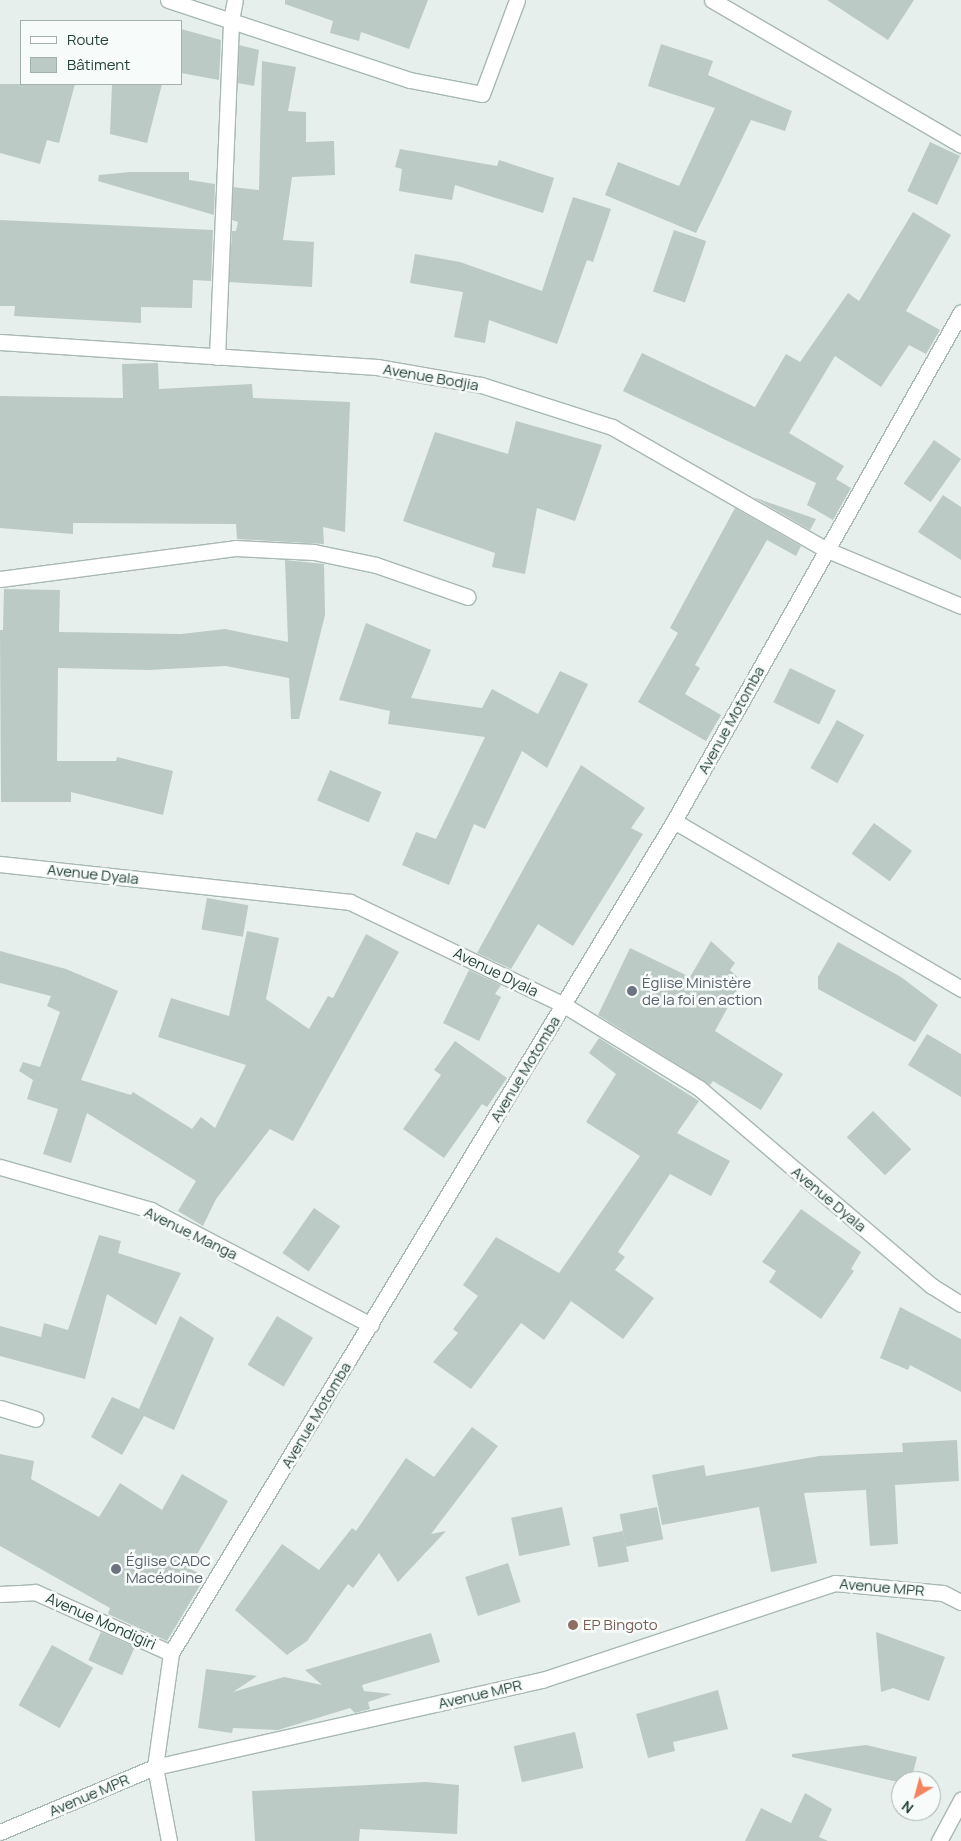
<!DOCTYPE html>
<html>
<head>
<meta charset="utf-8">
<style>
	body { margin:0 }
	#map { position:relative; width:961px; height:1841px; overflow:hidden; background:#e6efeb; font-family:Manrope,sans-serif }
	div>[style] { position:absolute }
	.building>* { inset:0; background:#bbcac4; transform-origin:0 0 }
	.roads { filter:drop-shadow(1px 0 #a8b8b2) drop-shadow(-1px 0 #a8b8b2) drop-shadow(0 1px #a8b8b2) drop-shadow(0 -1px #a8b8b2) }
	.minor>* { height:15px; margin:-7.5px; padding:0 7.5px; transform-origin:7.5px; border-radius:7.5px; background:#fff }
	.dots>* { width:14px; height:14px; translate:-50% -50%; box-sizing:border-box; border:2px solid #f7fbf9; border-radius:50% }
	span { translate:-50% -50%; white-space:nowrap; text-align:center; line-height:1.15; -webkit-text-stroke:5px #f7fbf9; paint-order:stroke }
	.street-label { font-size:15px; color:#24423a }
	.worship-label { font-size:15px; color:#5b616d }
	.left { translate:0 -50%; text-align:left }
	.education-label { font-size:15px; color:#785e54 }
	.legend { position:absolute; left:20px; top:20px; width:162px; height:65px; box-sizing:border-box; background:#f7fbf9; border:1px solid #a3b1ad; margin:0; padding:6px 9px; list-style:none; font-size:15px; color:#24423a }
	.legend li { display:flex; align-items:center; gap:10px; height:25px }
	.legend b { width:25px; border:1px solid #a3b1ad }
	.north { position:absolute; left:891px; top:1771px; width:50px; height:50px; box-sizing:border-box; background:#f7fbf9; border:1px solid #a3b1ad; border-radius:50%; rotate:217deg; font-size:14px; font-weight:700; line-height:20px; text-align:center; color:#24423a }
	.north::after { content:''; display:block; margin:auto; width:18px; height:22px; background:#f4845f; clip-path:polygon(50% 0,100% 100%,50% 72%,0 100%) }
</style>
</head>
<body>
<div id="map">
	<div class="building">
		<div style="clip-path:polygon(285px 0,428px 0,409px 49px,361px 32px,359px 41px,330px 33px,333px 21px,285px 4px)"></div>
		<div style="clip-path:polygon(827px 0,914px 0,888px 40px)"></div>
		<div style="clip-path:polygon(181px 29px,221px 40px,219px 80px,181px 73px)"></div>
		<div style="clip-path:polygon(661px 44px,713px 61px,708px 75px,792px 111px,785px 131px,751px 120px,696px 233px,605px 195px,618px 162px,679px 186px,715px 108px,648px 86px)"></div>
		<div style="clip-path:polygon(239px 45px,259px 50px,254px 86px,238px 83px)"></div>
		<div style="clip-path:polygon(262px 61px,296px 67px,288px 111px,306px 112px,306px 142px,334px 141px,335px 175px,292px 177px,283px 240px,314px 242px,312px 287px,229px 282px,232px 231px,236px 231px,238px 222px,232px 220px,233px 187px,259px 190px)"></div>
		<div style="clip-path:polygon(0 84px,75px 84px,59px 143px,47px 140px,40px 164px,0 153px)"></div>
		<div style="clip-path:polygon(112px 84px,162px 84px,147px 143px,110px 134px)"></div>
		<div style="left:930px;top:142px;width:33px;height:54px;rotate:25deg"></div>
		<div style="clip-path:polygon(400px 149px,497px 166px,499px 160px,554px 178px,543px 213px,455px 185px,452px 200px,399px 191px,402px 169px,395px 167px)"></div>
		<div style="clip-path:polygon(130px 172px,189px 172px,189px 180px,215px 184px,214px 215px,98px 181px,99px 175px)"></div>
		<div style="clip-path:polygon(573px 197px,611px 209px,593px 262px,587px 260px,557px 344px,489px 320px,485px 343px,454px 337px,463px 292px,410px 283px,415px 254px,460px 262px,542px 291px)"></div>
		<div style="clip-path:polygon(913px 212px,951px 235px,906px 311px,940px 330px,926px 354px,909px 345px,881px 387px,835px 356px,789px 433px,844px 466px,836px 479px,851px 488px,833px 520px,807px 505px,816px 483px,623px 391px,642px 353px,755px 407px,786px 354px,800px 362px,848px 293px,859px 301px)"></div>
		<div style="clip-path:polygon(0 220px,213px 230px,211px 281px,193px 280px,192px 308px,141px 307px,141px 323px,14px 316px,15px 306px,0 306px)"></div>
		<div style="left:674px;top:230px;width:34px;height:65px;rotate:19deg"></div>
		<div style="clip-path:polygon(158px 363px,159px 389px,252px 384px,253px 398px,350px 402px,345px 532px,323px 527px,324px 544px,237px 539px,236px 524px,73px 523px,73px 534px,0 528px,0 396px,123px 398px,122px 364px)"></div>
		<div style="clip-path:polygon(516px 421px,602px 445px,575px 521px,537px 508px,525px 574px,492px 567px,495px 553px,403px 521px,435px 432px,508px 454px)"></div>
		<div style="left:934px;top:440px;width:33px;height:53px;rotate:35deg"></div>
		<div style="clip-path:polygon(943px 495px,961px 507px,961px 560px,918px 532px)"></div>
		<div style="clip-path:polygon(753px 497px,816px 519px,810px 530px)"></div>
		<div style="clip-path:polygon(735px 508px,801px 546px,796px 556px,767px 540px,695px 665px,700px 668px,685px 694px,721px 715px,706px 741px,638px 702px,678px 633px,670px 628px)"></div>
		<div style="clip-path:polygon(285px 560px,324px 564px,325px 615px,299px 719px,291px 719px,289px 678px,226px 666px,148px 670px,58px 668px,57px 761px,116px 761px,117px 757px,173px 771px,163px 815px,71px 792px,71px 802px,1px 802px,0 630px,3px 630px,4px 589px,60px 590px,59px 632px,181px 634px,225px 629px,288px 642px)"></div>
		<div style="clip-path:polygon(366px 623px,431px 650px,411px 698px,482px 708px,492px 689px,538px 714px,560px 671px,588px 684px,547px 768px,522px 751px,485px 829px,474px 824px,449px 885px,402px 865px,416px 832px,436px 839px,485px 737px,388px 724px,390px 711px,339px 700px)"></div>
		<div style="left:790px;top:668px;width:51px;height:38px;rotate:26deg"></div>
		<div style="left:837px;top:720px;width:31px;height:55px;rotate:29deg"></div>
		<div style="clip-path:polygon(581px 765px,645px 808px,631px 828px,643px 834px,573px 946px,538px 924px,511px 969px,477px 953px)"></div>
		<div style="left:330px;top:770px;width:56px;height:33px;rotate:23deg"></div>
		<div style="left:874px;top:823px;width:47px;height:38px;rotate:36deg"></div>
		<div style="left:207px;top:898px;width:42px;height:32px;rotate:10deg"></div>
		<div style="clip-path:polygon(247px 931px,279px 938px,266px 999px,309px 1029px,328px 996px,333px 998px,366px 934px,399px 952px,293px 1141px,270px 1129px,216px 1199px,203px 1226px,178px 1211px,196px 1181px,87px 1113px,71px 1163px,43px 1154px,58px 1109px,27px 1099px,33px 1080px,19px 1071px,23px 1062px,40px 1067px,60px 1012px,47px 1006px,51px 996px,0 983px,0 951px,66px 969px,118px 991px,81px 1080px,131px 1095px,133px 1092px,192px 1129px,201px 1117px,215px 1128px,246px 1065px,158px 1037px,171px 998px,229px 1016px)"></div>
		<div style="clip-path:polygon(711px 941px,735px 963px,730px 970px,742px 981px,715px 1031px,783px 1074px,761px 1110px,713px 1081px,710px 1085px,598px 1015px,630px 948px,690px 977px)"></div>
		<div style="clip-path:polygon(838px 942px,901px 977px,938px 1005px,915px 1042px,818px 989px,818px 977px)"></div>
		<div style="clip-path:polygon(469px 970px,501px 985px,495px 994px,501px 997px,479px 1041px,443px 1023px)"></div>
		<div style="clip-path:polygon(927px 1034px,961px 1054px,961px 1097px,908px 1065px)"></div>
		<div style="clip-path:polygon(599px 1038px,699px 1101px,677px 1133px,730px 1161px,711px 1196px,670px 1174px,618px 1252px,625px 1257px,615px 1270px,654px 1298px,623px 1339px,571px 1301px,544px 1340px,521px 1323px,471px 1389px,433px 1362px,458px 1333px,453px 1329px,478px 1296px,463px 1285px,496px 1237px,559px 1273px,640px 1156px,586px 1122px,616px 1074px,589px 1053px)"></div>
		<div style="clip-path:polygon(455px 1041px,507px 1078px,487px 1107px,482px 1104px,444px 1158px,403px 1129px,441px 1075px,434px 1070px)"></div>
		<div style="left:873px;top:1111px;width:54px;height:37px;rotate:45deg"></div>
		<div style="left:314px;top:1208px;width:32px;height:55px;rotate:35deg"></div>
		<div style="clip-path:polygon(801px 1209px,861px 1252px,851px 1269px,854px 1271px,821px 1319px,769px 1282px,776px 1271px,762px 1262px)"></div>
		<div style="clip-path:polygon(99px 1235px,121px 1241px,118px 1253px,181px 1273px,156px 1325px,107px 1294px,85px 1379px,0 1356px,0 1326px,41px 1337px,44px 1323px,68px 1330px)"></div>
		<div style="clip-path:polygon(900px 1307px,961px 1339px,961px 1392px,910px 1365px,908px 1370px,880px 1358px)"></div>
		<div style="clip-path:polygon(180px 1316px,214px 1338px,174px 1430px,144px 1416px,122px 1455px,91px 1437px,112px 1397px,139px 1409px)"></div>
		<div style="left:277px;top:1316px;width:42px;height:57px;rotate:31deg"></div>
		<div style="clip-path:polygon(472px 1427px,498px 1446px,431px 1534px,446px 1531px,398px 1582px,379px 1553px,353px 1588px,348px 1584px,307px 1641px,287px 1655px,235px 1610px,282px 1544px,319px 1570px,352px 1528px,356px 1531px,406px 1458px,434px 1477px)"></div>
		<div style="clip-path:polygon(957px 1440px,959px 1481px,895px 1485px,898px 1544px,870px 1546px,866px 1490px,804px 1493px,817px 1563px,771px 1572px,759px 1507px,662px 1525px,652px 1475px,704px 1465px,706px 1476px,819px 1456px,903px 1452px,902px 1443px)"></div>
		<div style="clip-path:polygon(0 1454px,34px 1461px,31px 1479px,99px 1517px,120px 1483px,162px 1510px,182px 1474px,228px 1501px,189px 1568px,205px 1577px,167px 1641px,108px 1614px,110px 1608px,0 1546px)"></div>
		<div style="left:562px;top:1507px;width:39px;height:52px;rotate:78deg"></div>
		<div style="left:657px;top:1507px;width:33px;height:38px;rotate:79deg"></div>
		<div style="left:623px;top:1531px;width:31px;height:31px;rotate:79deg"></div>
		<div style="left:508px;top:1563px;width:41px;height:45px;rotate:72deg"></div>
		<div style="left:101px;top:1632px;width:37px;height:31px;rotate:24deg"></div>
		<div style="clip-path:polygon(876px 1632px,945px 1657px,929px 1701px,893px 1688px,881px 1692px)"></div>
		<div style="clip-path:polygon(431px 1633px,440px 1662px,362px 1685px,364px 1691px,392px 1694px,368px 1702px,370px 1709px,355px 1713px,350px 1708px,278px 1730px,233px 1728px,232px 1733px,198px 1728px,206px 1669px,257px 1676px,233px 1692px,284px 1677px,322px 1685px,305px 1670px)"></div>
		<div style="left:52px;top:1645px;width:47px;height:69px;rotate:29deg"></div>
		<div style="clip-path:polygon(718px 1690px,728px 1729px,673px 1742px,675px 1751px,648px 1758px,636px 1714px)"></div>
		<div style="left:575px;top:1732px;width:37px;height:63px;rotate:77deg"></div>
		<div style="clip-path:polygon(866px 1745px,917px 1757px,911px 1781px,893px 1781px,792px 1757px,792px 1754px)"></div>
		<div style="clip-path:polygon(426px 1782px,459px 1785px,457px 1834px,360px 1829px,359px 1841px,255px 1841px,252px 1791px)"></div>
		<div style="clip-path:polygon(805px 1793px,832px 1809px,819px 1837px,828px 1841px,745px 1841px,761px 1808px,791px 1823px)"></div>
	</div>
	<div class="roads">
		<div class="minor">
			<div style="left:168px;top:0;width:255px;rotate:18.3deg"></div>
			<div style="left:410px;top:80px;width:73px;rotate:11deg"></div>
			<div style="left:482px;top:94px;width:100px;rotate:-69.6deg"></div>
			<div style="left:712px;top:0;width:288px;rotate:30.2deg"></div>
			<div style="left:0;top:342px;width:378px;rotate:3.8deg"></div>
			<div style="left:377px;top:367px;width:106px;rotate:9.8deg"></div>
			<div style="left:481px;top:385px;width:138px;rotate:17.8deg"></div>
			<div style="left:612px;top:427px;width:245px;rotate:29.8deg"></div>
			<div style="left:825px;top:549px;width:147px;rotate:22.7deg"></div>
			<div style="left:217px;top:357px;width:337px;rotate:-87.6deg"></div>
			<div style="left:231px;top:20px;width:20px;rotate:-79deg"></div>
			<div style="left:0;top:579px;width:237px;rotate:-7.5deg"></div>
			<div style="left:235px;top:548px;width:79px;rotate:2.9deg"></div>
			<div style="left:314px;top:552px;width:63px;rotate:11.8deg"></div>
			<div style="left:376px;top:565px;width:97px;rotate:19.2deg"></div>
			<div style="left:674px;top:821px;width:333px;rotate:30.3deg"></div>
			<div style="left:0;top:864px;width:352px;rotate:6.2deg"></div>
			<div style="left:350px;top:902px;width:237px;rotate:25.7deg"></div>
			<div style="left:564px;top:1005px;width:158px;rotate:31.6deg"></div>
			<div style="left:699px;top:1088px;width:306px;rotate:40.4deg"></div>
			<div style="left:932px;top:1286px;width:34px;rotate:32deg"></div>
			<div style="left:0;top:1167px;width:157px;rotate:15.9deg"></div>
			<div style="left:151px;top:1210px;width:248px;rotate:27.6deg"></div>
			<div style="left:0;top:1408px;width:37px;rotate:17deg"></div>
			<div style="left:0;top:1594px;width:35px;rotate:-3deg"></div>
			<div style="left:35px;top:1592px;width:149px;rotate:24.2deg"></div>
			<div style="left:0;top:1832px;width:168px;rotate:-22.8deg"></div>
			<div style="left:155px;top:1767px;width:397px;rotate:-12.7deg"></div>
			<div style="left:542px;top:1680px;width:309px;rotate:-18.3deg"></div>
			<div style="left:835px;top:1583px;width:108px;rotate:5.3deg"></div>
			<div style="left:943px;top:1593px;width:20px;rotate:27deg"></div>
			<div style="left:169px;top:1841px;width:75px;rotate:-100.7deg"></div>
			<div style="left:155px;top:1767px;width:115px;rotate:-82deg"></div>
			<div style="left:171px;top:1653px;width:972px;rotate:-58.84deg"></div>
			<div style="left:674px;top:821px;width:584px;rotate:-60.58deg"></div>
			<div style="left:939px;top:1841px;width:47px;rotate:-61.8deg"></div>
		</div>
	</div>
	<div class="dots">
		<div style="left:632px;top:991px;background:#6b7280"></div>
		<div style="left:116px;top:1569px;background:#6b7280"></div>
		<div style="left:573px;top:1625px;background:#8d6e63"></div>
	</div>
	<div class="street-label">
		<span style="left:431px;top:377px;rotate:10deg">Avenue Bodjia</span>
		<span style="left:731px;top:720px;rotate:-61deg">Avenue Motomba</span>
		<span style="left:93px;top:874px;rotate:6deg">Avenue Dyala</span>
		<span style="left:496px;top:972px;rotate:26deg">Avenue Dyala</span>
		<span style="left:525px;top:1069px;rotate:-59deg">Avenue Motomba</span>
		<span style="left:829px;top:1199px;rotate:40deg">Avenue Dyala</span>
		<span style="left:191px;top:1233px;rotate:26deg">Avenue Manga</span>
		<span style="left:316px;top:1415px;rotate:-59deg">Avenue Motomba</span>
		<span style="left:882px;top:1587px;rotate:5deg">Avenue MPR</span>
		<span style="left:101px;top:1621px;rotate:24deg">Avenue Mondigiri</span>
		<span style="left:480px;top:1694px;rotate:-13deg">Avenue MPR</span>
		<span style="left:89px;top:1795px;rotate:-23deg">Avenue MPR</span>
	</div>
	<div class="worship-label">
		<span class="left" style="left:642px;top:991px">Église Ministère<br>de la foi en action</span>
		<span class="left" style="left:126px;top:1569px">Église CADC<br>Macédoine</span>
	</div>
	<div class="education-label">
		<span class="left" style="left:583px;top:1625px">EP Bingoto</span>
	</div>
	<ul class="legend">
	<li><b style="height:6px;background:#fff"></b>Route</li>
	<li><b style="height:14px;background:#bbcac4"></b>Bâtiment</li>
	</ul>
	<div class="north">N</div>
</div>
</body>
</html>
